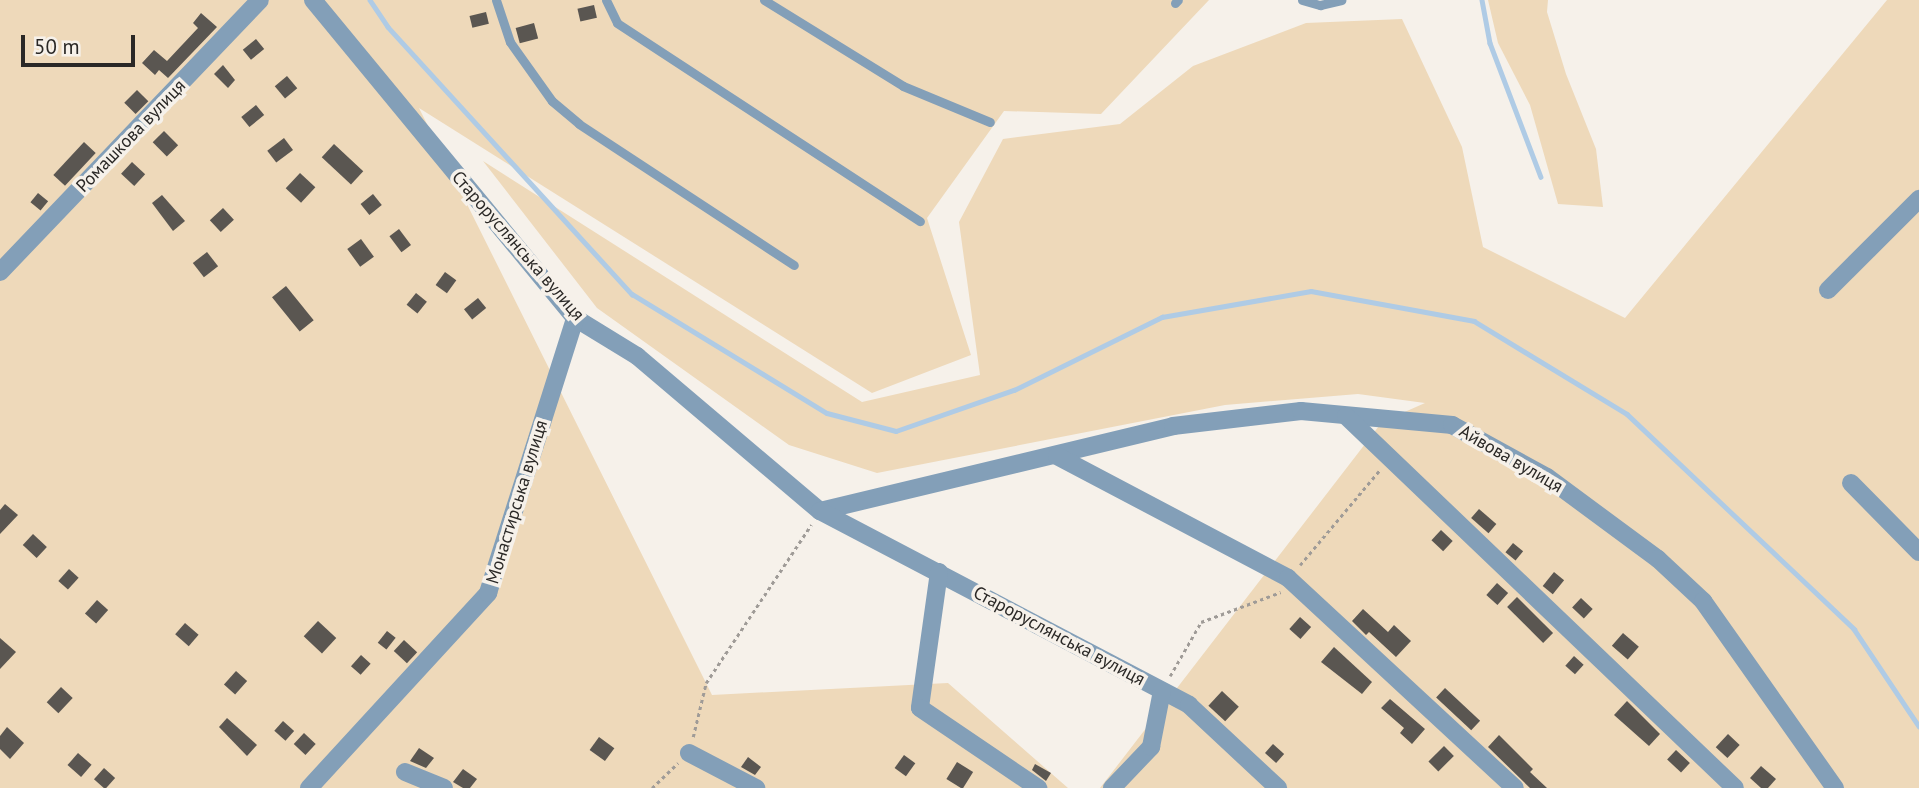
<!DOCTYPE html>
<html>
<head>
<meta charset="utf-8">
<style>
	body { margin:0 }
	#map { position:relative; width:1919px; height:788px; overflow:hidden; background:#f6f1ea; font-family:"PT Sans",sans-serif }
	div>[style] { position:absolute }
	.green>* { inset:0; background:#eed9ba }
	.stream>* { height:4.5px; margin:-2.25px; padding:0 2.25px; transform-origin:2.25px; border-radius:2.25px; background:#afcbe5 }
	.building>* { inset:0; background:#5a5651; transform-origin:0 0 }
	.path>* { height:2.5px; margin-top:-1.25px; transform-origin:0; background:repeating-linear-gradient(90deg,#9f9b97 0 3.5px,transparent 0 7px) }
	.service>* { height:9px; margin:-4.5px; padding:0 4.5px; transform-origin:4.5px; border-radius:4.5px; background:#839fb8 }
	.minor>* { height:18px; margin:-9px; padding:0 9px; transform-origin:9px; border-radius:9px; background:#839fb8 }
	span { translate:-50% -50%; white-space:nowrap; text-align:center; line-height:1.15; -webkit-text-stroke:7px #f6f1ea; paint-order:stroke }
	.street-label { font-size:18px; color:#2a2826 }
	.scale { position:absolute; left:21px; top:35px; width:114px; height:32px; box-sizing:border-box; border:4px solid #2a2826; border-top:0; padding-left:9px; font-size:21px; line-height:24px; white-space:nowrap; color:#2a2826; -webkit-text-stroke:5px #f6f1ea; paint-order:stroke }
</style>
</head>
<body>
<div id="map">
	<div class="green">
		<div style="clip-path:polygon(0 0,1209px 0,1101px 114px,1004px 111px,927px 218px,971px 355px,872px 393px,419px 108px,712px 695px,948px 683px,1068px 788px,0 788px)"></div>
		<div style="clip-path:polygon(1488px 0,1548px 0,1547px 12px,1566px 74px,1596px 149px,1603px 207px,1558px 204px,1530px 105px,1498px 43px)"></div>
		<div style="clip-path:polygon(1887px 0,1919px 0,1919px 788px,1100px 788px,1382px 422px,1425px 403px,1358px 394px,1225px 405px,877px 473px,789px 445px,597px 308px,483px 161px,862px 402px,980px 375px,959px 222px,1003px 139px,1120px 124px,1193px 66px,1306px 23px,1402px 19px,1462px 147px,1483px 247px,1625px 318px)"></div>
	</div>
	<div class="stream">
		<div style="left:370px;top:0;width:32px;rotate:56deg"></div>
		<div style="left:388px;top:27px;width:362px;rotate:47.6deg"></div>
		<div style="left:632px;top:294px;width:228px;rotate:31.4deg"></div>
		<div style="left:827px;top:413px;width:71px;rotate:14.6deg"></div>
		<div style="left:896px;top:431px;width:125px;rotate:-19.2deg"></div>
		<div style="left:1014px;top:390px;width:165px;rotate:-26.3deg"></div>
		<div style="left:1162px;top:317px;width:151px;rotate:-9.9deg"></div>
		<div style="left:1311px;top:291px;width:166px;rotate:10.4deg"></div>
		<div style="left:1474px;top:321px;width:179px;rotate:31.3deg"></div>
		<div style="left:1627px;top:414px;width:313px;rotate:43.4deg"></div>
		<div style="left:1854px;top:629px;width:117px;rotate:56.2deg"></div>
		<div style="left:1482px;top:0;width:44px;rotate:79.5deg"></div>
		<div style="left:1490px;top:43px;width:143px;rotate:69.2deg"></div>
	</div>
	<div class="building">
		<div style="left:594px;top:5px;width:13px;height:17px;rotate:77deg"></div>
		<div style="left:486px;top:12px;width:12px;height:17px;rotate:76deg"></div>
		<div style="clip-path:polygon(201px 13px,217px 27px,168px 78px,159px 70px,155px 75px,142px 63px,154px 50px,167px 61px,198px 28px,193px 23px)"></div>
		<div style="left:534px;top:23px;width:16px;height:19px;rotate:75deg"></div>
		<div style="left:256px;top:39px;width:13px;height:17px;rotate:51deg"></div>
		<div style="clip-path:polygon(223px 65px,235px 80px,228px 88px,214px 74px)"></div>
		<div style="left:287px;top:76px;width:16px;height:16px;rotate:50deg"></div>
		<div style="left:137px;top:90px;width:16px;height:18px;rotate:45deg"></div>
		<div style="left:256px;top:105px;width:13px;height:19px;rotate:51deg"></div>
		<div style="left:164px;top:131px;width:20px;height:16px;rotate:45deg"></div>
		<div style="left:284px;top:138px;width:15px;height:21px;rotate:53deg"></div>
		<div style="left:84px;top:142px;width:16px;height:45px;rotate:43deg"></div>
		<div style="left:334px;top:144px;width:40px;height:18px;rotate:43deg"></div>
		<div style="left:132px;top:162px;width:18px;height:16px;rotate:43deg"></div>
		<div style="left:300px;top:173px;width:21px;height:21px;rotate:43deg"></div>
		<div style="left:38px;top:193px;width:13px;height:12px;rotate:39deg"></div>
		<div style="left:373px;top:194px;width:14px;height:16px;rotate:51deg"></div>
		<div style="clip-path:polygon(162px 195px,185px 221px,173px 231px,152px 203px)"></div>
		<div style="left:223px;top:208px;width:16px;height:18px;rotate:47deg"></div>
		<div style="left:399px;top:229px;width:20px;height:12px;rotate:53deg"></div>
		<div style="left:361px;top:239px;width:22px;height:17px;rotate:54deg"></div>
		<div style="left:207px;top:252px;width:18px;height:18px;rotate:52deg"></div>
		<div style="left:445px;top:272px;width:14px;height:16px;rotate:36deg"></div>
		<div style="left:286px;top:286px;width:44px;height:18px;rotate:51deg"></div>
		<div style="left:416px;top:293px;width:14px;height:15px;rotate:39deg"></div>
		<div style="left:478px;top:298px;width:13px;height:18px;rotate:51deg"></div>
		<div style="clip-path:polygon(5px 504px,18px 515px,0 534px,0 510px)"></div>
		<div style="left:1479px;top:509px;width:23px;height:12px;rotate:41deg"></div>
		<div style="left:1441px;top:530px;width:16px;height:14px;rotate:43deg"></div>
		<div style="left:33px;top:534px;width:19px;height:15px;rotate:43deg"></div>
		<div style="left:1513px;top:543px;width:13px;height:12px;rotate:39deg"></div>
		<div style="left:69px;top:569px;width:13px;height:16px;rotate:42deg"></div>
		<div style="left:1554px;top:572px;width:13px;height:18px;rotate:39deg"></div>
		<div style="left:1497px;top:583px;width:15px;height:16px;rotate:42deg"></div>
		<div style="left:1517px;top:597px;width:51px;height:14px;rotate:45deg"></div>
		<div style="left:1581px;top:598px;width:16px;height:13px;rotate:43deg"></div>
		<div style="left:97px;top:600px;width:15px;height:18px;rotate:42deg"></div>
		<div style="clip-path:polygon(1363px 609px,1388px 632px,1394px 625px,1411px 641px,1396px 657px,1369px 632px,1366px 635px,1352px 621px)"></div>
		<div style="left:1300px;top:617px;width:15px;height:16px;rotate:42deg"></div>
		<div style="left:318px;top:621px;width:25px;height:21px;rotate:43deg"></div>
		<div style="left:185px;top:623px;width:18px;height:15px;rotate:41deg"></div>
		<div style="left:387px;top:631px;width:11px;height:15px;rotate:38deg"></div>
		<div style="left:1623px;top:633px;width:21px;height:17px;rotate:41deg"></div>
		<div style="clip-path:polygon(0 638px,16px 652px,0 669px)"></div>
		<div style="left:404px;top:640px;width:18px;height:15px;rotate:43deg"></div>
		<div style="clip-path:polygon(1334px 647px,1372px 682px,1362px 694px,1321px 662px)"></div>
		<div style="left:361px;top:655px;width:13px;height:15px;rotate:42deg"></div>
		<div style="left:1574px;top:656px;width:13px;height:13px;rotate:42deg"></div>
		<div style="left:236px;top:671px;width:15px;height:18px;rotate:42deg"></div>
		<div style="left:61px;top:687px;width:16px;height:21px;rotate:43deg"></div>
		<div style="left:1445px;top:688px;width:48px;height:13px;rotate:43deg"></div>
		<div style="left:1222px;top:691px;width:23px;height:20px;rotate:43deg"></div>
		<div style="clip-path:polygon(1390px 699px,1425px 729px,1412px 744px,1400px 733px,1404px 728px,1381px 708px)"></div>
		<div style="clip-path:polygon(1627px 701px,1660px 734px,1649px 746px,1614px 715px)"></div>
		<div style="clip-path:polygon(227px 718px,257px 745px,247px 756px,219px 727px)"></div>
		<div style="left:283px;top:721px;width:15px;height:13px;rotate:42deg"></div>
		<div style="clip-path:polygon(7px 727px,24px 743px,10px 759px,0 749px,0 736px)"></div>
		<div style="left:304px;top:733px;width:16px;height:15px;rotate:43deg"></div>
		<div style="left:1728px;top:734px;width:16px;height:18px;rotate:43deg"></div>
		<div style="clip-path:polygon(1499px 735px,1533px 769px,1530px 772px,1547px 788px,1530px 788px,1488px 747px)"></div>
		<div style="left:599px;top:737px;width:19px;height:16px;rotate:36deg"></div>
		<div style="left:1273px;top:744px;width:15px;height:12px;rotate:42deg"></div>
		<div style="left:1444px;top:746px;width:14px;height:22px;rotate:45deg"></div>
		<div style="clip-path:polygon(419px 748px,434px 758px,426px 768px,410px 761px)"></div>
		<div style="left:1676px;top:750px;width:19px;height:13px;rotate:43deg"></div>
		<div style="left:78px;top:753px;width:18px;height:16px;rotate:41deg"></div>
		<div style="left:904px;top:755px;width:14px;height:16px;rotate:36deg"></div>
		<div style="clip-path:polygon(748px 757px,761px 767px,755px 775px,741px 767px)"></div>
		<div style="left:957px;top:762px;width:19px;height:20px;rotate:32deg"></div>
		<div style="clip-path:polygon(1035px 764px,1051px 773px,1046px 781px,1032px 770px)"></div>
		<div style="clip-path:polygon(1761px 766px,1776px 779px,1768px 788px,1761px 788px,1750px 778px)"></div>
		<div style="left:104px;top:768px;width:15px;height:15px;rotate:42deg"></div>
		<div style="clip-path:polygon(463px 769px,477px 779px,470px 788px,463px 788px,453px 782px)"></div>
	</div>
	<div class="path">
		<div style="left:1300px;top:565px;width:123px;rotate:-50deg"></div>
		<div style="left:1170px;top:676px;width:62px;rotate:-60.1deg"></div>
		<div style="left:1201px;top:622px;width:85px;rotate:-20.6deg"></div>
		<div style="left:693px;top:737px;width:56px;rotate:-76.5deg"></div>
		<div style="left:706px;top:683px;width:190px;rotate:-56.4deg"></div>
		<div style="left:652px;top:788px;width:36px;rotate:-44deg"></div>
	</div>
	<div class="service">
		<div style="left:496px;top:0;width:44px;rotate:71.6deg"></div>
		<div style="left:510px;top:42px;width:72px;rotate:54.6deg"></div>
		<div style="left:552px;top:101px;width:35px;rotate:40deg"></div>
		<div style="left:579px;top:124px;width:257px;rotate:33.3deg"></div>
		<div style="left:606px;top:0;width:25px;rotate:64deg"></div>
		<div style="left:617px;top:23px;width:362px;rotate:33.2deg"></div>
		<div style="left:764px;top:0;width:163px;rotate:31.7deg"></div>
		<div style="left:903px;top:86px;width:94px;rotate:22.5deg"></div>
		<div style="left:1302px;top:0;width:19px;rotate:16deg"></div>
		<div style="left:1320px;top:5px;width:22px;rotate:-13deg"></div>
		<div style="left:1175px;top:3px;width:4px;rotate:-45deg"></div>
	</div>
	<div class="minor">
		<div style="left:313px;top:0;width:412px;rotate:50.5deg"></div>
		<div style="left:575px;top:318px;width:73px;rotate:31.5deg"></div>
		<div style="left:637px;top:356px;width:240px;rotate:40.3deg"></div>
		<div style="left:820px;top:511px;width:363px;rotate:-13.5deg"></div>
		<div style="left:1173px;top:426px;width:129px;rotate:-6.7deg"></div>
		<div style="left:1301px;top:411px;width:152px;rotate:5.3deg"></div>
		<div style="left:1452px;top:425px;width:108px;rotate:28.7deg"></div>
		<div style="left:1547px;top:477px;width:138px;rotate:36.5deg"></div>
		<div style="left:1658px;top:559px;width:62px;rotate:43deg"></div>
		<div style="left:1703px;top:601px;width:229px;rotate:54.8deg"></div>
		<div style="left:0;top:272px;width:376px;rotate:-46.3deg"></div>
		<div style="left:1828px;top:290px;width:129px;rotate:-45deg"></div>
		<div style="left:1346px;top:416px;width:538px;rotate:43.72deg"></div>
		<div style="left:1057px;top:456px;width:261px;rotate:27.8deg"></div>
		<div style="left:1288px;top:578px;width:309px;rotate:42.8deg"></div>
		<div style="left:1851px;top:483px;width:97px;rotate:45.4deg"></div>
		<div style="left:820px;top:511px;width:417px;rotate:27.7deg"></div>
		<div style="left:1189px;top:705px;width:122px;rotate:43deg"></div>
		<div style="left:939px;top:572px;width:137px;rotate:98deg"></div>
		<div style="left:920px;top:708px;width:143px;rotate:34.1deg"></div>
		<div style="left:689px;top:753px;width:76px;rotate:27.6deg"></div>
		<div style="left:405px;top:772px;width:42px;rotate:22.3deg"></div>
		<div style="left:309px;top:788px;width:265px;rotate:-47.4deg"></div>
		<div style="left:488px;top:593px;width:288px;rotate:-72.4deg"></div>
		<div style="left:1112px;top:788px;width:57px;rotate:-46.4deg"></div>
		<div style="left:1151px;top:747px;width:57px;rotate:-78.9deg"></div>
	</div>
	<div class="street-label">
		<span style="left:131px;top:136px;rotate:-46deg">Ромашкова вулиця</span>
		<span style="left:518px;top:246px;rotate:49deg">Староруслянська вулиця</span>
		<span style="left:1511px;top:459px;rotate:30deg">Айвова вулиця</span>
		<span style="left:517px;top:502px;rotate:-73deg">Монастирська вулиця</span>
		<span style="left:1059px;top:636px;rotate:28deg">Староруслянська вулиця</span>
	</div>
	<div class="scale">50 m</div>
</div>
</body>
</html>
